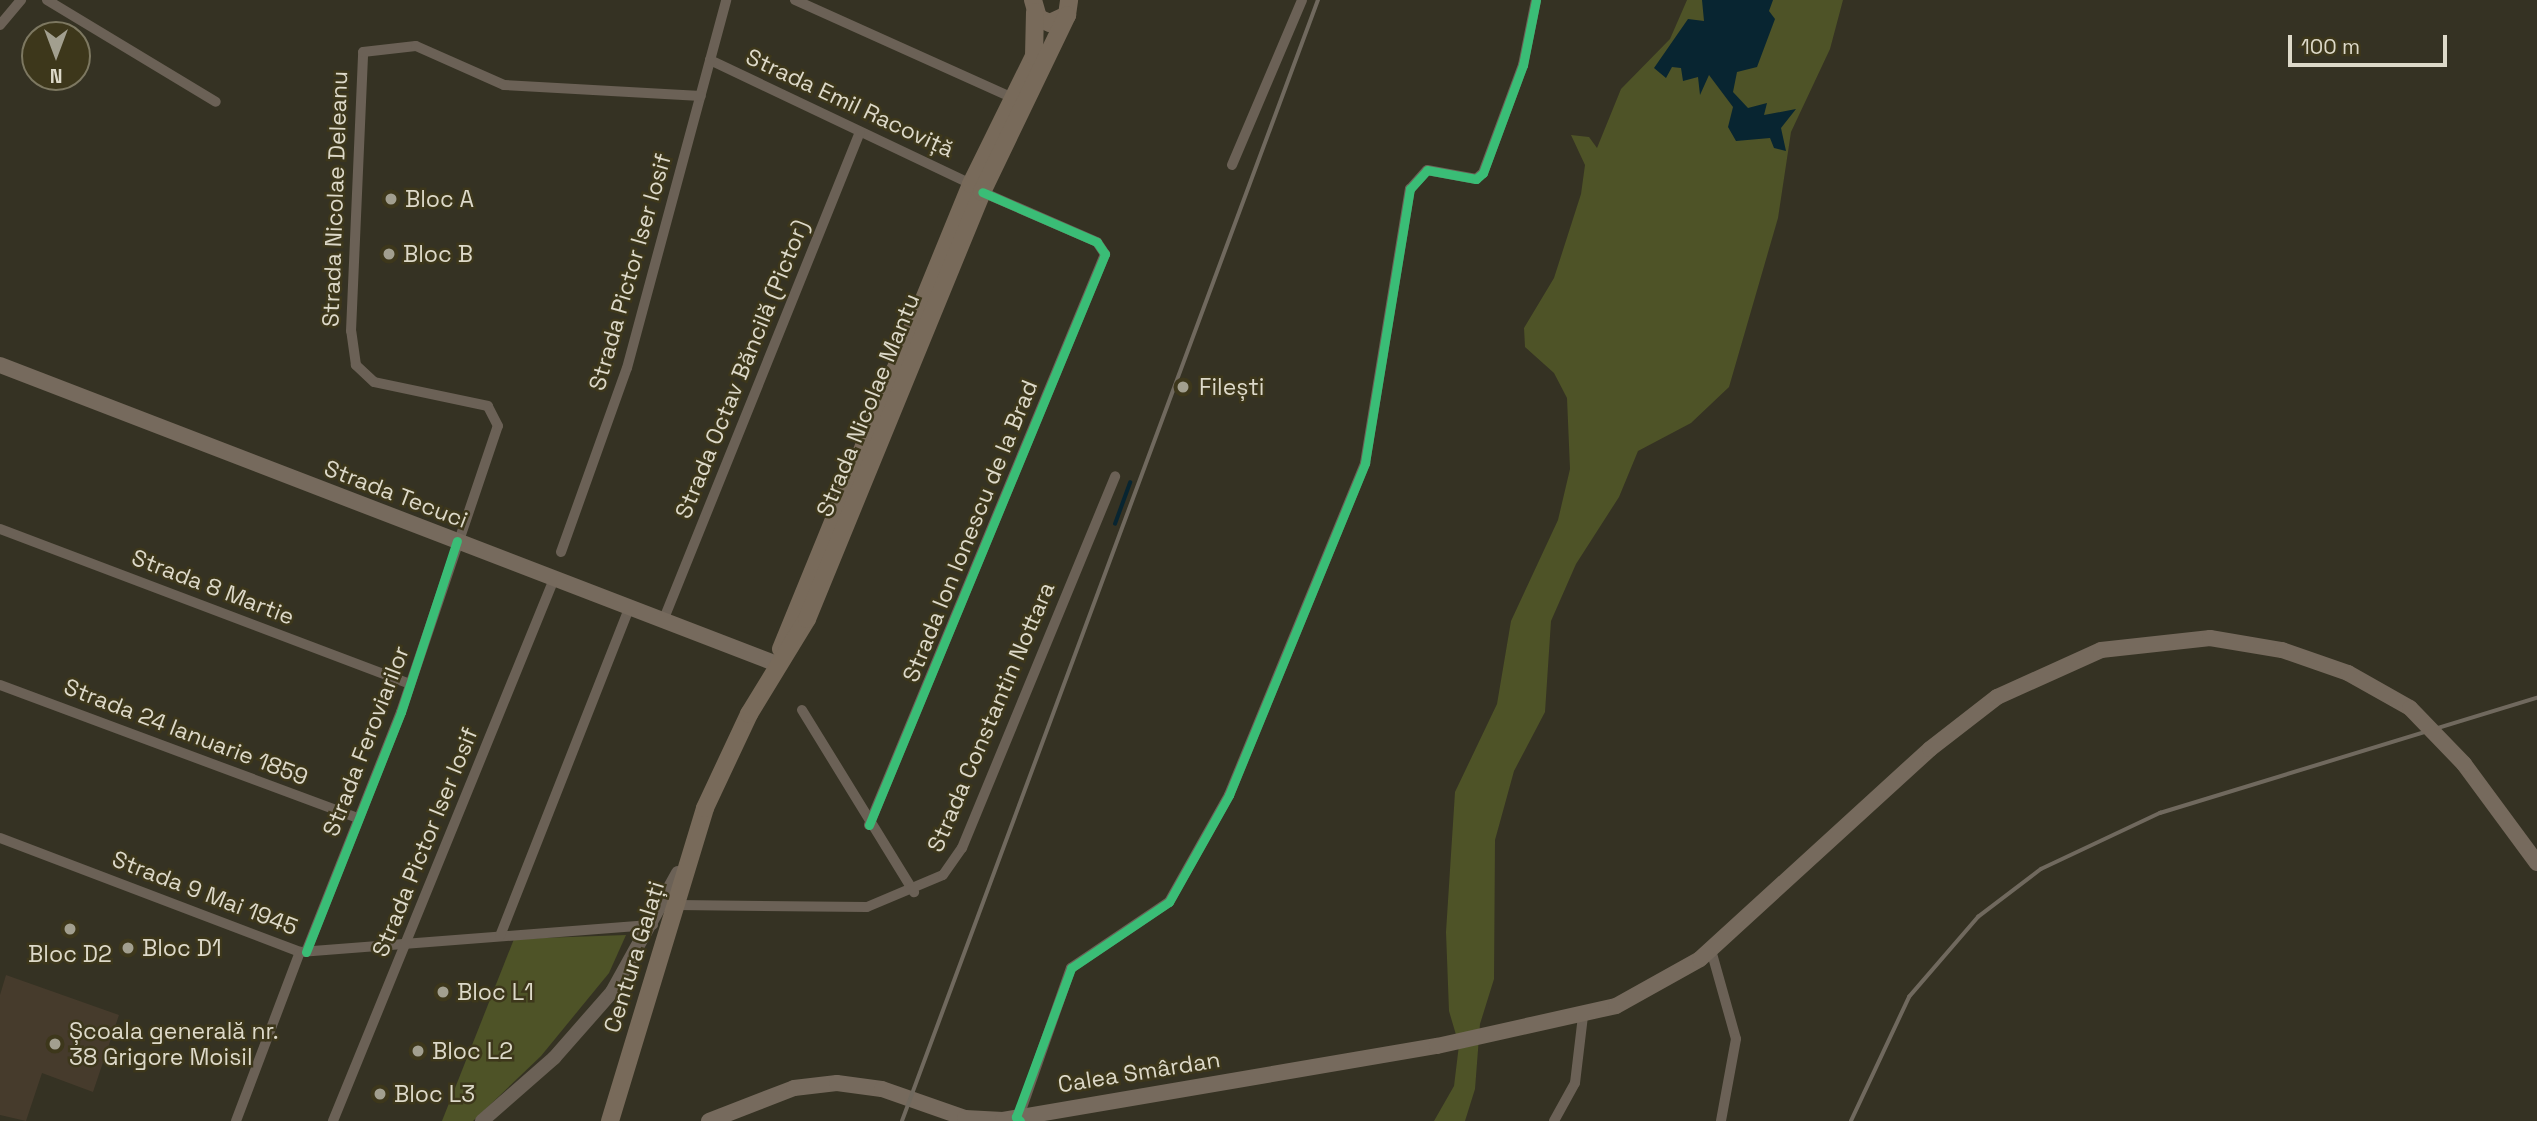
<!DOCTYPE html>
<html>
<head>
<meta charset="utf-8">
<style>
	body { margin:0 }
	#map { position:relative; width:2537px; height:1121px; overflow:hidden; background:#353223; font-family:"Space Grotesk",sans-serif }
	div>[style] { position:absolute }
	.education>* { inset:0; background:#463b2c }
	.green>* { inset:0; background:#4e5327 }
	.water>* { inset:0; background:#082531 }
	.stream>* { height:3.5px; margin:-1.75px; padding:0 1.75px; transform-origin:1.75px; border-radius:1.75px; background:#082531 }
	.minor>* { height:10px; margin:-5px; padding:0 5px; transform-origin:5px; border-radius:5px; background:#6b6156 }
	.tertiary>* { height:14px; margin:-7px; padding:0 7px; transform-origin:7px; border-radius:7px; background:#6b6156 }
	.secondary>* { height:16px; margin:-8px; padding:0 8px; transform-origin:8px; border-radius:8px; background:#766a5d }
	.trunk>* { height:18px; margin:-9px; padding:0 9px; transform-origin:9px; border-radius:9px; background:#786a5a }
	.rail>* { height:3.5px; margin:-1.75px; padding:0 1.75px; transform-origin:1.75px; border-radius:1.75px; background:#70695e }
	.secondary-bridge>* { height:16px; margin:-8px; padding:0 8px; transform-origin:8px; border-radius:8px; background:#766a5d }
	.cycleway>* { height:9px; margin:-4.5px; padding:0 4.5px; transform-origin:4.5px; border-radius:4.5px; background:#3abd76 }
	.dots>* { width:19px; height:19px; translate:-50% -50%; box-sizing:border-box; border:4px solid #3d371b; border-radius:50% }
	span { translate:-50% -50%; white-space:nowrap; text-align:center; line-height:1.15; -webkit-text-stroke:5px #3d371b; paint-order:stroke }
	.street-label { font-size:23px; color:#ddd9c9 }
	.poi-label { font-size:23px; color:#ddd9c9 }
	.left { translate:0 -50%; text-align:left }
	.north { position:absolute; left:21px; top:21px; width:70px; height:70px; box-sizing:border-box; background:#3d371b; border:2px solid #7d7861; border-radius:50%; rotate:180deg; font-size:19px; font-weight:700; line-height:28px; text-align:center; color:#ddd9c9 }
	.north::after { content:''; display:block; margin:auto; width:24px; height:32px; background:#a29f8f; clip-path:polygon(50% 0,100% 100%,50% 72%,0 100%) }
	.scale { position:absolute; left:2288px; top:35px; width:159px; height:32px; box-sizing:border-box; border:4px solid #ddd9c9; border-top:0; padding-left:9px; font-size:21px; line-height:24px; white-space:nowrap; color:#ddd9c9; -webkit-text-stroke:5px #3d371b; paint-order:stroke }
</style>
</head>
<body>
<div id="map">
	<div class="education">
		<div style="clip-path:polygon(6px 975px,119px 1015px,93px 1092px,42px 1073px,26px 1121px,0 1115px,0 995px)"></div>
	</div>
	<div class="green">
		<div style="clip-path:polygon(1687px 0,1843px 0,1830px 49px,1791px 132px,1778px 218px,1729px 387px,1691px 423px,1638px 451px,1619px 497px,1576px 564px,1551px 621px,1545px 712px,1514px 771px,1495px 840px,1494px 979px,1480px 1024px,1475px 1089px,1465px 1121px,1434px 1121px,1454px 1086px,1459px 1045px,1449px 1011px,1446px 932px,1455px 792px,1497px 704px,1511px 621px,1558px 520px,1570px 469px,1567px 398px,1554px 373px,1525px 347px,1524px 328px,1554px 278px,1581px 194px,1585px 165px,1571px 135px,1589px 137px,1597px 148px,1621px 89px,1670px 39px)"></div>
		<div style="clip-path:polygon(626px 935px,609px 973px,541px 1056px,473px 1121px,442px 1121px,514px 939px)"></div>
	</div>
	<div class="water">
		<div style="clip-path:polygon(1702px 0,1773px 0,1769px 11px,1775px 19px,1757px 67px,1737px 72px,1733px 92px,1748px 108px,1767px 103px,1764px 115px,1796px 109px,1781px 128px,1786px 151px,1774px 148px,1770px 138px,1736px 141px,1728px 127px,1733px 107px,1709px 75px,1700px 95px,1698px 77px,1683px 81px,1681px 68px,1672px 67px,1666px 78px,1654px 68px,1688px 19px,1704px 21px)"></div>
	</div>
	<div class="stream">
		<div style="left:1115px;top:524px;width:44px;rotate:-69.9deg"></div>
	</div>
	<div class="minor">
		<div style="left:47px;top:0;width:197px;rotate:31.1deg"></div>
		<div style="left:795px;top:0;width:239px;rotate:24.2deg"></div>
		<div style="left:0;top:25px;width:33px;rotate:-50deg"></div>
		<div style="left:710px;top:60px;width:289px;rotate:25.4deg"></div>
		<div style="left:1232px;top:165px;width:179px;rotate:-67deg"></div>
		<div style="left:0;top:529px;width:438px;rotate:20.7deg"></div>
		<div style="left:561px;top:552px;width:195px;rotate:-70.3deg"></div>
		<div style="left:627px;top:368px;width:381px;rotate:-74.9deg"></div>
		<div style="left:663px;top:621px;width:527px;rotate:-68.06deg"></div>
		<div style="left:0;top:685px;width:382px;rotate:20.4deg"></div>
		<div style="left:802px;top:710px;width:214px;rotate:58.4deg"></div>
		<div style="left:869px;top:825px;width:618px;rotate:-67.54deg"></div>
		<div style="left:1105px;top:254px;width:14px;rotate:-124deg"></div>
		<div style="left:1097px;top:242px;width:125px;rotate:-156.5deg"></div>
		<div style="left:0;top:838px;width:321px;rotate:20.8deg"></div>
		<div style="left:300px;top:952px;width:354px;rotate:-4.4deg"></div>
		<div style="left:677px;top:905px;width:190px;rotate:0.6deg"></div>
		<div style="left:867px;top:907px;width:82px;rotate:-22.8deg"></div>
		<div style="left:943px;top:875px;width:33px;rotate:-55deg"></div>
		<div style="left:962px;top:848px;width:402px;rotate:-67.6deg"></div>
		<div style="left:500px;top:936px;width:352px;rotate:-68.5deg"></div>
		<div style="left:1711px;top:950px;width:92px;rotate:74.3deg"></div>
		<div style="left:1736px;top:1039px;width:83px;rotate:100.4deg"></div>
		<div style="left:306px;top:952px;width:258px;rotate:-68.4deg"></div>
		<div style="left:401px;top:712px;width:302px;rotate:-71.3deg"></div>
		<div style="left:498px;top:426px;width:22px;rotate:-117deg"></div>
		<div style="left:488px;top:406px;width:116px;rotate:-168.1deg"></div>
		<div style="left:374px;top:382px;width:25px;rotate:-137deg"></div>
		<div style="left:356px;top:365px;width:34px;rotate:-98deg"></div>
		<div style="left:351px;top:331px;width:279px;rotate:-87.5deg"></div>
		<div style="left:363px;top:52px;width:53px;rotate:-6.5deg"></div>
		<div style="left:416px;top:46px;width:96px;rotate:23.9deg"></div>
		<div style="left:504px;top:85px;width:197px;rotate:3.2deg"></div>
		<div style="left:1018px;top:1119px;width:160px;rotate:-70.7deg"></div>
		<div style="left:1071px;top:968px;width:118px;rotate:-34deg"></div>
		<div style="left:1169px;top:902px;width:123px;rotate:-60.7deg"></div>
		<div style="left:1229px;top:795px;width:359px;rotate:-67.7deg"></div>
		<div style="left:1365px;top:463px;width:278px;rotate:-80.7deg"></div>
		<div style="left:1410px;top:189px;width:25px;rotate:-48deg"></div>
		<div style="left:1427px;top:170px;width:50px;rotate:10.4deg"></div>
		<div style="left:1476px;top:179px;width:9px;rotate:-41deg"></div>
		<div style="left:1483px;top:173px;width:115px;rotate:-69.7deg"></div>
		<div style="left:1523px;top:65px;width:66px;rotate:-78.7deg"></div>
		<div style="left:236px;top:1121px;width:181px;rotate:-69.3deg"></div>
		<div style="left:333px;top:1121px;width:585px;rotate:-67.82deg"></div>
		<div style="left:1554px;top:1121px;width:43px;rotate:-61.1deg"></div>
		<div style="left:1575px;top:1083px;width:67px;rotate:-83.2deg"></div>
	</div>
	<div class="tertiary">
		<div style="left:482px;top:1121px;width:96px;rotate:-41.2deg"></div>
		<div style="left:554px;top:1058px;width:88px;rotate:-48.7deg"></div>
		<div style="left:612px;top:992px;width:136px;rotate:-61deg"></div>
	</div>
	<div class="secondary">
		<div style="left:0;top:365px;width:833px;rotate:21.05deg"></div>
		<div style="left:2464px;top:764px;width:123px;rotate:53.6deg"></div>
		<div style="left:709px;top:1121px;width:91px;rotate:-21.2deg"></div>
		<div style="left:794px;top:1088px;width:43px;rotate:-6.6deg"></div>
		<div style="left:837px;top:1083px;width:45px;rotate:7.6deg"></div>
		<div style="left:882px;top:1089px;width:88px;rotate:19.3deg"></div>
		<div style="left:965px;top:1118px;width:38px;rotate:3deg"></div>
		<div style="left:1003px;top:1120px;width:440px;rotate:-9.7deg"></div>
		<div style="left:1437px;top:1046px;width:183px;rotate:-12.6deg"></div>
		<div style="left:1616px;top:1006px;width:96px;rotate:-29.2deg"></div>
		<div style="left:1700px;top:959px;width:311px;rotate:-42.4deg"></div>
		<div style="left:1930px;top:749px;width:85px;rotate:-37.8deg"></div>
		<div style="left:1997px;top:697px;width:114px;rotate:-24.3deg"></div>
		<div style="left:2101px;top:650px;width:110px;rotate:-6.3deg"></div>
		<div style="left:2210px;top:638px;width:73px;rotate:9.5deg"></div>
		<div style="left:2282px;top:650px;width:70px;rotate:19.2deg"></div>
		<div style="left:2348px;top:673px;width:71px;rotate:29.4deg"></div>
	</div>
	<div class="trunk">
		<div style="left:1033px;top:0;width:19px;rotate:74deg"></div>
		<div style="left:1038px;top:18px;width:13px;rotate:23deg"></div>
		<div style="left:1050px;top:23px;width:19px;rotate:-25deg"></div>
		<div style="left:1067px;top:15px;width:15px;rotate:-82deg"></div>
		<div style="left:781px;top:649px;width:502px;rotate:-67.77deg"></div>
		<div style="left:971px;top:184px;width:143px;rotate:-63.8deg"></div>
		<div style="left:1034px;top:56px;width:44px;rotate:-88.7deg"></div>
		<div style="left:610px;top:1121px;width:327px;rotate:-73.1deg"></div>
		<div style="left:705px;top:808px;width:104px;rotate:-64.9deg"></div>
		<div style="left:749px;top:714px;width:111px;rotate:-58.6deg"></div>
		<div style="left:807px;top:619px;width:461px;rotate:-67.7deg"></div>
		<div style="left:982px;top:192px;width:196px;rotate:-64.3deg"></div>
	</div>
	<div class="rail">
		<div style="left:902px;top:1121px;width:1196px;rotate:-69.64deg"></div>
		<div style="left:1851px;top:1121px;width:137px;rotate:-64.9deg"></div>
		<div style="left:1909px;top:997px;width:106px;rotate:-49.2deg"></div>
		<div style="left:1978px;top:917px;width:79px;rotate:-37.3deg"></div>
		<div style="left:2041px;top:869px;width:132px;rotate:-25.2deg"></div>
		<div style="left:2160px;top:813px;width:394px;rotate:-17deg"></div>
	</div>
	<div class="secondary-bridge">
		<div style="left:2410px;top:708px;width:78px;rotate:46deg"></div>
	</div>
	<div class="cycleway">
		<div style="left:869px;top:825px;width:618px;rotate:-67.54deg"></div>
		<div style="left:1105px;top:254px;width:14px;rotate:-124deg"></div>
		<div style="left:1097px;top:242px;width:125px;rotate:-156.5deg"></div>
		<div style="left:306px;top:952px;width:258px;rotate:-68.4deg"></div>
		<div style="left:401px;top:712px;width:180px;rotate:-71.9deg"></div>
		<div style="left:1020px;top:1121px;width:6px;rotate:-135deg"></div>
		<div style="left:1016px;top:1117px;width:159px;rotate:-69.7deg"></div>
		<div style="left:1071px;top:968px;width:118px;rotate:-34deg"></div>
		<div style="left:1169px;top:902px;width:123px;rotate:-60.7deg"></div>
		<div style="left:1229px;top:795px;width:359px;rotate:-67.7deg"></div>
		<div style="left:1365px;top:463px;width:278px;rotate:-80.7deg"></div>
		<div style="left:1410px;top:189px;width:25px;rotate:-48deg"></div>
		<div style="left:1427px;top:170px;width:50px;rotate:10.4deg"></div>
		<div style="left:1476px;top:179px;width:9px;rotate:-41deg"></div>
		<div style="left:1483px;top:173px;width:115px;rotate:-69.7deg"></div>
		<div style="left:1523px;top:65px;width:66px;rotate:-78.7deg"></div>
	</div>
	<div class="dots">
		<div style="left:391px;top:199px;background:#a29f8f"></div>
		<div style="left:389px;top:254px;background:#a29f8f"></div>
		<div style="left:1183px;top:387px;background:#a29f8f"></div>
		<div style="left:70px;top:929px;background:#a29f8f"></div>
		<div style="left:128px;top:948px;background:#a29f8f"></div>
		<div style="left:443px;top:992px;background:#a29f8f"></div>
		<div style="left:55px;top:1044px;background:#a29f8f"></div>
		<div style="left:418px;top:1051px;background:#a29f8f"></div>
		<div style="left:380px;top:1094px;background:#a29f8f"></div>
	</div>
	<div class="street-label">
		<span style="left:850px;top:103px;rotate:25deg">Strada Emil Racoviță</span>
		<span style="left:335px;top:199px;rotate:-88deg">Strada Nicolae Deleanu</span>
		<span style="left:630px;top:272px;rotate:-74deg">Strada Pictor Iser Iosif</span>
		<span style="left:742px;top:369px;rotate:-68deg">Strada Octav Băncilă (Pictor)</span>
		<span style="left:868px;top:405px;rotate:-68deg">Strada Nicolae Mantu</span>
		<span style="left:396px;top:494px;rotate:21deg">Strada Tecuci</span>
		<span style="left:970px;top:531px;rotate:-68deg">Strada Ion Ionescu de la Brad</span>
		<span style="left:213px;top:587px;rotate:21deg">Strada 8 Martie</span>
		<span style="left:991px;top:717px;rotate:-67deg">Strada Constantin Nottara</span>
		<span style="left:186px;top:732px;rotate:21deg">Strada 24 Ianuarie 1859</span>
		<span style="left:366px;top:741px;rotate:-69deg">Strada Feroviarilor</span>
		<span style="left:425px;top:842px;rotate:-68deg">Strada Pictor Iser Iosif</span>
		<span style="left:205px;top:893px;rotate:21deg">Strada 9 Mai 1945</span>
		<span style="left:634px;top:957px;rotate:-73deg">Centura Galați</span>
		<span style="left:1139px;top:1072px;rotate:-9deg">Calea Smârdan</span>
	</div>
	<div class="poi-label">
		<span class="left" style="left:405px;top:199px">Bloc A</span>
		<span class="left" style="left:403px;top:254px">Bloc B</span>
		<span class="left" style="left:1199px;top:387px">Filești</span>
		<span class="left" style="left:142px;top:948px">Bloc D1</span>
		<span style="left:70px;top:954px">Bloc D2</span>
		<span class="left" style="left:457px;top:992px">Bloc L1</span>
		<span class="left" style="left:69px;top:1044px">Școala generală nr.<br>38 Grigore Moisil</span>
		<span class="left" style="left:432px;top:1051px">Bloc L2</span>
		<span class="left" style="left:394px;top:1094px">Bloc L3</span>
	</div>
	<div class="north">N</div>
	<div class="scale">100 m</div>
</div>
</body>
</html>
